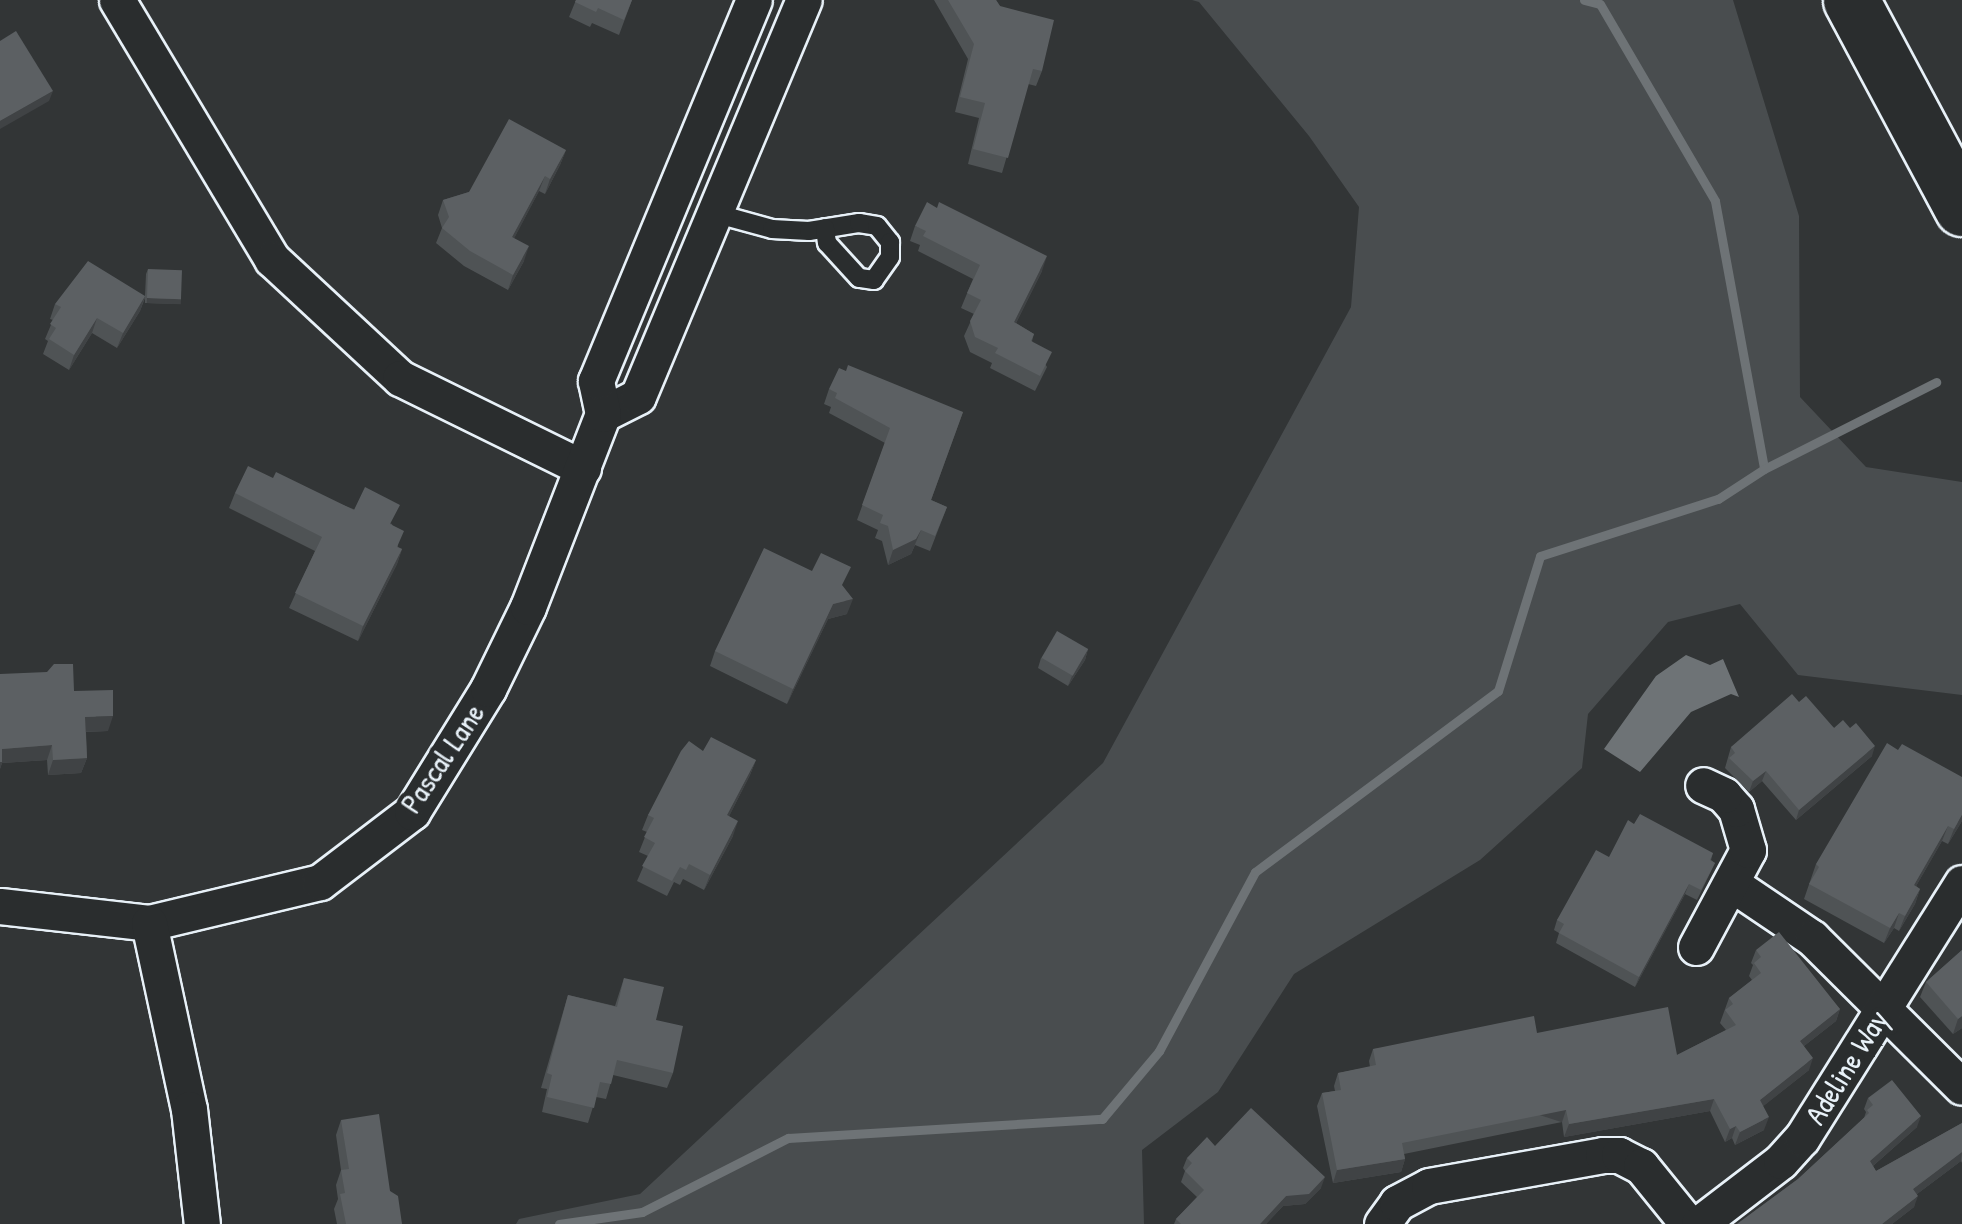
<!DOCTYPE html>
<html>
<head>
<meta charset="utf-8">
<style>
	body { margin:0 }
	#map { position:relative; width:1962px; height:1224px; overflow:hidden; background:#323536; font-family:"Patrick Hand",sans-serif }
	div>[style] { position:absolute }
	.green>* { inset:0; background:#494d4f }
	.water>* { inset:0; background:#6e7376 }
	.stream>* { height:9px; margin:-4.5px; padding:0 4.5px; transform-origin:4.5px; border-radius:4.5px; background:#6e7376 }
	.roads { filter:drop-shadow(2px 0 #e8f1f8) drop-shadow(-2px 0 #e8f1f8) drop-shadow(0 2px #e8f1f8) drop-shadow(0 -2px #e8f1f8) }
	.service>* { height:18px; margin:-9px; padding:0 9px; transform-origin:9px; border-radius:9px; background:#2a2d2e }
	.minor>* { height:35px; margin:-17.5px; padding:0 17.5px; transform-origin:17.5px; border-radius:17.5px; background:#2a2d2e }
	.trunk>* { height:55px; margin:-27.5px; padding:0 27.5px; transform-origin:27.5px; border-radius:27.5px; background:#2a2d2e }
	.wall>* { inset:0; background:#4f5355 }
	.shaded-wall>* { inset:0; background:#404345; transform-origin:0 0 }
	.building>* { inset:0; background:#5c6063; transform-origin:0 0 }
	span { translate:-50% -50%; white-space:nowrap; text-align:center; line-height:1.15; -webkit-text-stroke:9px #2a2d2e; paint-order:stroke }
	.street-label { font-size:30px; color:#e8f1f8 }
</style>
</head>
<body>
<div id="map">
	<div class="green">
		<div style="clip-path:polygon(1192px 0,1733px 0,1799px 216px,1800px 397px,1866px 467px,1962px 482px,1962px 695px,1798px 675px,1740px 604px,1668px 622px,1588px 714px,1582px 768px,1480px 860px,1294px 974px,1218px 1092px,1142px 1150px,1144px 1224px,516px 1224px,519px 1219px,640px 1194px,1103px 763px,1351px 307px,1359px 207px,1309px 136px,1199px 2px)"></div>
	</div>
	<div class="water">
		<div style="clip-path:polygon(1686px 655px,1710px 665px,1723px 659px,1739px 697px,1731px 694px,1691px 712px,1640px 772px,1604px 749px,1656px 676px)"></div>
	</div>
	<div class="stream">
		<div style="left:1584px;top:0;width:16px;rotate:14deg"></div>
		<div style="left:1600px;top:4px;width:228px;rotate:59.7deg"></div>
		<div style="left:1715px;top:201px;width:272px;rotate:79.6deg"></div>
		<div style="left:559px;top:1224px;width:84px;rotate:-8.2deg"></div>
		<div style="left:642px;top:1212px;width:164px;rotate:-26.9deg"></div>
		<div style="left:788px;top:1138px;width:315px;rotate:-3.5deg"></div>
		<div style="left:1102px;top:1119px;width:89px;rotate:-50deg"></div>
		<div style="left:1159px;top:1051px;width:203px;rotate:-61.8deg"></div>
		<div style="left:1255px;top:872px;width:303px;rotate:-36.7deg"></div>
		<div style="left:1498px;top:691px;width:141px;rotate:-72.7deg"></div>
		<div style="left:1540px;top:556px;width:187px;rotate:-17.8deg"></div>
		<div style="left:1718px;top:499px;width:55px;rotate:-33.1deg"></div>
		<div style="left:1764px;top:469px;width:193px;rotate:-26.8deg"></div>
	</div>
	<div class="roads">
		<div class="service">
			<div style="left:714px;top:213px;width:60px;rotate:15.4deg"></div>
			<div style="left:772px;top:229px;width:37px;rotate:3deg"></div>
			<div style="left:809px;top:231px;width:51px;rotate:-9.1deg"></div>
			<div style="left:859px;top:223px;width:18px;rotate:9deg"></div>
			<div style="left:877px;top:226px;width:21px;rotate:51deg"></div>
			<div style="left:890px;top:242px;width:15px;rotate:90deg"></div>
			<div style="left:890px;top:257px;width:28px;rotate:125deg"></div>
			<div style="left:874px;top:280px;width:15px;rotate:-172deg"></div>
			<div style="left:859px;top:278px;width:47px;rotate:-132.4deg"></div>
			<div style="left:827px;top:243px;width:15px;rotate:-98deg"></div>
		</div>
		<div class="minor">
			<div style="left:117px;top:0;width:302px;rotate:59.1deg"></div>
			<div style="left:272px;top:259px;width:175px;rotate:42.9deg"></div>
			<div style="left:400px;top:378px;width:204px;rotate:26.2deg"></div>
			<div style="left:603px;top:414px;width:39px;rotate:-27deg"></div>
			<div style="left:638px;top:396px;width:429px;rotate:-67.3deg"></div>
			<div style="left:1732px;top:884px;width:97px;rotate:34deg"></div>
			<div style="left:1812px;top:938px;width:211px;rotate:44.8deg"></div>
			<div style="left:0;top:906px;width:150px;rotate:6.5deg"></div>
			<div style="left:149px;top:923px;width:176px;rotate:-13.5deg"></div>
			<div style="left:320px;top:882px;width:116px;rotate:-37.3deg"></div>
			<div style="left:412px;top:812px;width:145px;rotate:-58.3deg"></div>
			<div style="left:488px;top:689px;width:91px;rotate:-64deg"></div>
			<div style="left:528px;top:607px;width:207px;rotate:-68.8deg"></div>
			<div style="left:603px;top:414px;width:34px;rotate:-102deg"></div>
			<div style="left:596px;top:381px;width:412px;rotate:-67.5deg"></div>
			<div style="left:149px;top:923px;width:190px;rotate:77.9deg"></div>
			<div style="left:189px;top:1109px;width:116px;rotate:83.6deg"></div>
			<div style="left:1696px;top:947px;width:110px;rotate:-61.8deg"></div>
			<div style="left:1748px;top:850px;width:43px;rotate:-106.3deg"></div>
			<div style="left:1736px;top:809px;width:18px;rotate:-131deg"></div>
			<div style="left:1724px;top:795px;width:23px;rotate:-155deg"></div>
			<div style="left:1382px;top:1224px;width:26px;rotate:-54deg"></div>
			<div style="left:1397px;top:1203px;width:36px;rotate:-28deg"></div>
			<div style="left:1429px;top:1186px;width:177px;rotate:-10.1deg"></div>
			<div style="left:1603px;top:1155px;width:16px"></div>
			<div style="left:1619px;top:1155px;width:25px;rotate:27deg"></div>
			<div style="left:1641px;top:1166px;width:75px;rotate:51deg"></div>
			<div style="left:1699px;top:1224px;width:103px;rotate:-37.5deg"></div>
			<div style="left:1781px;top:1161px;width:31px;rotate:-48deg"></div>
			<div style="left:1802px;top:1138px;width:301px;rotate:-57.9deg"></div>
		</div>
		<div class="trunk">
			<div style="left:1851px;top:0;width:236px;rotate:61.9deg"></div>
		</div>
	</div>
	<div class="wall">
		<div style="clip-path:polygon(576px 0,632px 0,619px 35px,592px 23px,590px 27px,569px 17px)"></div>
		<div style="clip-path:polygon(934px 0,996px 0,1042px 71px,1036px 86px,1028px 84px,1002px 173px,968px 164px,979px 118px,955px 112px,968px 59px)"></div>
		<div style="clip-path:polygon(566px 150px,560px 165px,545px 194px,539px 191px,514px 238px,524px 261px,508px 290px,464px 266px,436px 243px,442px 228px,438px 215px,443px 200px,469px 192px)"></div>
		<div style="clip-path:polygon(915px 226px,1042px 271px,1016px 323px,1034px 334px,1032px 341px,1047px 367px,1035px 391px,990px 368px,992px 363px,970px 352px,964px 336px,974px 314px,961px 308px,973px 279px,918px 251px,920px 245px,910px 241px)"></div>
		<div style="clip-path:polygon(148px 269px,181px 299px,179px 304px,145px 303px,145px 298px,140px 311px,117px 348px,92px 333px,69px 370px,43px 354px,48px 341px,45px 339px,53px 320px,50px 319px,55px 304px,145px 296px,146px 274px)"></div>
		<div style="clip-path:polygon(829px 389px,963px 412px,931px 500px,947px 507px,930px 551px,915px 545px,911px 554px,888px 565px,882px 541px,875px 538px,878px 530px,857px 520px,885px 443px,829px 413px,831px 407px,824px 404px)"></div>
		<div style="clip-path:polygon(273px 478px,392px 524px,398px 547px,402px 549px,397px 564px,358px 641px,289px 608px,315px 551px,229px 508px,235px 493px)"></div>
		<div style="clip-path:polygon(843px 586px,847px 614px,828px 619px,787px 704px,710px 666px,715px 651px)"></div>
		<div style="clip-path:polygon(1088px 649px,1085px 660px,1068px 686px,1038px 668px,1041px 658px)"></div>
		<div style="clip-path:polygon(0 674px,74px 691px,108px 731px,86px 732px,87px 758px,81px 773px,48px 775px,47px 760px,2px 763px,0 769px)"></div>
		<div style="clip-path:polygon(1799px 702px,1872px 756px,1796px 820px,1762px 781px,1749px 792px,1725px 768px,1731px 747px)"></div>
		<div style="clip-path:polygon(703px 751px,756px 760px,750px 775px,729px 816px,733px 836px,704px 890px,683px 879px,680px 885px,674px 882px,667px 896px,637px 881px,648px 856px,639px 852px,647px 832px,642px 830px,648px 815px)"></div>
		<div style="clip-path:polygon(1962px 821px,1948px 844px,1942px 841px,1916px 886px,1920px 889px,1915px 904px,1899px 931px,1894px 928px,1884px 943px,1804px 899px,1816px 864px)"></div>
		<div style="clip-path:polygon(1713px 853px,1711px 860px,1715px 863px,1697px 900px,1685px 894px,1635px 987px,1556px 943px,1559px 933px,1554px 930px,1557px 920px,1609px 857px)"></div>
		<div style="clip-path:polygon(1756px 950px,1840px 1009px,1836px 1021px,1804px 1046px,1809px 1070px,1763px 1106px,1764px 1130px,1735px 1145px,1732px 1138px,1725px 1142px,1710px 1111px,1564px 1137px,1562px 1122px,1404px 1154px,1405px 1159px,1401px 1172px,1333px 1183px,1317px 1106px,1322px 1093px,1335px 1091px,1334px 1086px,1338px 1073px,1370px 1067px,1369px 1061px,1373px 1049px,1537px 1033px,1677px 1055px,1726px 1030px,1720px 1023px,1729px 998px,1752px 980px,1749px 976px,1753px 965px,1751px 963px)"></div>
		<div style="clip-path:polygon(1962px 950px,1962px 1028px,1953px 1034px,1920px 997px,1926px 982px)"></div>
		<div style="clip-path:polygon(624px 978px,656px 1020px,673px 1073px,667px 1088px,613px 1075px,606px 1099px,596px 1097px,588px 1123px,542px 1112px,547px 1089px,541px 1088px,568px 995px,615px 1006px)"></div>
		<div style="clip-path:polygon(1868px 1098px,1917px 1127px,1873px 1166px,1876px 1171px,1962px 1123px,1962px 1163px,1961px 1161px,1917px 1194px,1914px 1207px,1892px 1224px,1737px 1224px,1798px 1179px,1864px 1118px,1866px 1112px,1864px 1109px)"></div>
		<div style="clip-path:polygon(341px 1120px,390px 1191px,402px 1224px,337px 1224px,334px 1209px,338px 1199px,336px 1185px,341px 1170px,336px 1135px)"></div>
		<div style="clip-path:polygon(1215px 1146px,1321px 1188px,1305px 1204px,1283px 1206px,1266px 1224px,1174px 1224px,1176px 1219px,1197px 1197px,1181px 1182px,1185px 1171px,1183px 1168px,1187px 1158px)"></div>
	</div>
	<div class="shaded-wall">
		<div style="clip-path:polygon(53px 91px,49px 101px,0 129px,0 121px)"></div>
		<div style="clip-path:polygon(566px 150px,560px 165px,545px 194px,550px 179px)"></div>
		<div style="clip-path:polygon(545px 176px,539px 191px,507px 252px,512px 237px)"></div>
		<div style="clip-path:polygon(529px 246px,524px 261px,508px 290px,513px 275px)"></div>
		<div style="clip-path:polygon(1047px 256px,1042px 271px,1009px 337px,1014px 322px)"></div>
		<div style="clip-path:polygon(145px 296px,140px 311px,117px 348px,123px 333px)"></div>
		<div style="left:147px;top:298px;width:34px;height:5px;rotate:2deg"></div>
		<div style="clip-path:polygon(97px 318px,92px 333px,69px 370px,74px 355px)"></div>
		<div style="clip-path:polygon(921px 530px,911px 554px,888px 565px,893px 550px)"></div>
		<div style="clip-path:polygon(402px 549px,397px 564px,358px 641px,363px 626px)"></div>
		<div style="clip-path:polygon(853px 599px,847px 614px,828px 619px,787px 704px,793px 689px,833px 604px)"></div>
		<div style="clip-path:polygon(1088px 649px,1085px 660px,1068px 686px,1072px 676px)"></div>
		<div style="clip-path:polygon(113px 716px,108px 731px,80px 732px,85px 717px)"></div>
		<div style="clip-path:polygon(52px 745px,47px 760px,2px 763px,0 769px,0 754px,2px 749px)"></div>
		<div style="clip-path:polygon(1875px 746px,1872px 756px,1796px 820px,1799px 810px)"></div>
		<div style="clip-path:polygon(87px 758px,81px 773px,48px 775px,53px 760px)"></div>
		<div style="clip-path:polygon(756px 760px,750px 775px,722px 830px,727px 815px)"></div>
		<div style="clip-path:polygon(1766px 771px,1762px 781px,1749px 792px,1753px 781px)"></div>
		<div style="clip-path:polygon(1962px 815px,1962px 821px,1948px 844px,1954px 829px)"></div>
		<div style="clip-path:polygon(738px 821px,733px 836px,704px 890px,710px 875px)"></div>
		<div style="clip-path:polygon(1948px 826px,1942px 841px,1908px 900px,1914px 885px)"></div>
		<div style="clip-path:polygon(1689px 884px,1685px 894px,1635px 987px,1639px 977px)"></div>
		<div style="clip-path:polygon(1920px 889px,1915px 904px,1899px 931px,1905px 916px)"></div>
		<div style="clip-path:polygon(1899px 913px,1894px 928px,1884px 943px,1890px 928px)"></div>
		<div style="clip-path:polygon(1840px 1009px,1836px 1021px,1795px 1053px,1800px 1041px)"></div>
		<div style="clip-path:polygon(1962px 1016px,1962px 1028px,1953px 1034px,1958px 1019px)"></div>
		<div style="clip-path:polygon(1813px 1058px,1809px 1070px,1756px 1112px,1760px 1100px)"></div>
		<div style="clip-path:polygon(1714px 1099px,1710px 1111px,1564px 1137px,1569px 1124px)"></div>
		<div style="left:1566px;top:1110px;width:13px;height:167px;rotate:108deg"></div>
		<div style="clip-path:polygon(1921px 1116px,1917px 1127px,1866px 1172px,1870px 1161px)"></div>
		<div style="clip-path:polygon(1769px 1117px,1764px 1130px,1735px 1145px,1740px 1132px)"></div>
		<div style="clip-path:polygon(1736px 1126px,1732px 1138px,1725px 1142px,1730px 1129px)"></div>
		<div style="clip-path:polygon(1962px 1152px,1961px 1161px,1909px 1200px,1913px 1189px)"></div>
		<div style="clip-path:polygon(1405px 1159px,1401px 1172px,1333px 1183px,1337px 1170px)"></div>
		<div style="clip-path:polygon(1325px 1177px,1321px 1188px,1305px 1204px,1283px 1206px,1266px 1224px,1260px 1224px,1286px 1196px)"></div>
		<div style="clip-path:polygon(1918px 1196px,1914px 1207px,1892px 1224px,1882px 1224px)"></div>
	</div>
	<div class="building">
		<div style="clip-path:polygon(576px 0,632px 0,624px 20px,598px 8px,596px 12px,575px 2px)"></div>
		<div style="clip-path:polygon(948px 0,996px 0,1000px 6px,1054px 20px,1042px 71px,1033px 69px,1008px 158px,973px 149px,985px 103px,960px 97px,974px 44px)"></div>
		<div style="clip-path:polygon(16px 31px,53px 91px,0 121px,0 41px)"></div>
		<div style="clip-path:polygon(509px 119px,566px 150px,550px 179px,545px 176px,512px 237px,529px 246px,513px 275px,470px 251px,442px 228px,449px 217px,443px 200px,469px 192px)"></div>
		<div style="clip-path:polygon(927px 202px,937px 208px,939px 202px,1047px 256px,1014px 322px,1034px 334px,1031px 341px,1052px 352px,1040px 376px,995px 353px,998px 348px,975px 337px,970px 321px,981px 300px,967px 293px,980px 265px,923px 236px,926px 231px,915px 226px)"></div>
		<div style="clip-path:polygon(88px 261px,145px 296px,123px 333px,97px 318px,74px 355px,49px 339px,56px 328px,50px 324px,61px 307px,55px 304px)"></div>
		<div style="left:148px;top:269px;width:34px;height:29px;rotate:2deg"></div>
		<div style="clip-path:polygon(848px 365px,963px 412px,931px 500px,947px 507px,935px 536px,921px 530px,916px 539px,893px 550px,888px 526px,880px 523px,883px 515px,862px 505px,890px 428px,835px 398px,837px 393px,829px 389px,839px 368px,846px 371px)"></div>
		<div style="clip-path:polygon(248px 466px,273px 478px,276px 472px,354px 510px,365px 487px,400px 505px,390px 524px,404px 531px,397px 547px,402px 549px,363px 626px,295px 593px,322px 537px,235px 493px)"></div>
		<div style="clip-path:polygon(764px 548px,812px 571px,821px 553px,851px 567px,842px 585px,853px 599px,833px 604px,793px 689px,715px 651px)"></div>
		<div style="left:1057px;top:631px;width:36px;height:31px;rotate:30deg"></div>
		<div style="clip-path:polygon(54px 664px,73px 664px,74px 691px,113px 690px,113px 716px,85px 717px,87px 758px,53px 760px,52px 745px,2px 749px,2px 762px,0 762px,0 674px,47px 672px)"></div>
		<div style="clip-path:polygon(1792px 694px,1799px 702px,1806px 696px,1834px 728px,1843px 720px,1850px 728px,1856px 723px,1875px 746px,1799px 810px,1766px 771px,1753px 781px,1729px 758px,1735px 753px,1731px 747px)"></div>
		<div style="clip-path:polygon(711px 737px,756px 760px,727px 815px,738px 821px,710px 875px,689px 864px,686px 870px,680px 867px,672px 881px,642px 866px,655px 843px,644px 837px,654px 818px,648px 815px,681px 751px,689px 741px,703px 751px)"></div>
		<div style="clip-path:polygon(1887px 743px,1898px 750px,1902px 744px,1962px 777px,1962px 815px,1954px 829px,1948px 826px,1914px 885px,1920px 889px,1905px 916px,1899px 913px,1890px 928px,1809px 884px,1819px 867px,1816px 864px)"></div>
		<div style="clip-path:polygon(1640px 814px,1713px 853px,1710px 860px,1715px 863px,1701px 890px,1689px 884px,1639px 977px,1559px 933px,1564px 924px,1557px 920px,1596px 850px,1609px 857px,1628px 820px,1634px 824px)"></div>
		<div style="clip-path:polygon(1779px 932px,1840px 1009px,1800px 1041px,1813px 1058px,1760px 1100px,1769px 1117px,1740px 1132px,1736px 1126px,1730px 1129px,1714px 1099px,1569px 1124px,1566px 1110px,1402px 1143px,1405px 1159px,1337px 1170px,1322px 1093px,1341px 1090px,1338px 1073px,1376px 1065px,1373px 1049px,1534px 1016px,1537px 1033px,1668px 1007px,1677px 1055px,1736px 1025px,1725px 1010px,1733px 1004px,1729px 998px,1761px 973px,1754px 963px,1761px 957px,1756px 950px)"></div>
		<div style="clip-path:polygon(1962px 950px,1962px 1016px,1958px 1019px,1926px 982px)"></div>
		<div style="clip-path:polygon(624px 978px,664px 987px,656px 1020px,683px 1026px,673px 1073px,617px 1060px,611px 1084px,600px 1082px,594px 1108px,547px 1097px,552px 1075px,547px 1073px,568px 995px,617px 1007px)"></div>
		<div style="clip-path:polygon(1892px 1080px,1921px 1116px,1870px 1161px,1876px 1171px,1962px 1123px,1962px 1152px,1913px 1189px,1918px 1196px,1882px 1224px,1737px 1224px,1798px 1179px,1869px 1113px,1867px 1110px,1873px 1105px,1868px 1098px)"></div>
		<div style="clip-path:polygon(1251px 1108px,1325px 1177px,1309px 1194px,1286px 1196px,1260px 1224px,1181px 1224px,1176px 1219px,1204px 1190px,1185px 1171px,1192px 1163px,1187px 1158px,1207px 1137px,1215px 1146px)"></div>
		<div style="clip-path:polygon(379px 1114px,390px 1191px,398px 1196px,402px 1224px,346px 1224px,340px 1194px,345px 1193px,341px 1170px,349px 1169px,341px 1120px)"></div>
	</div>
	<div class="street-label">
		<span style="left:442px;top:758px;rotate:-56deg">Pascal Lane</span>
		<span style="left:1846px;top:1067px;rotate:-58deg">Adeline Way</span>
	</div>
</div>
</body>
</html>
